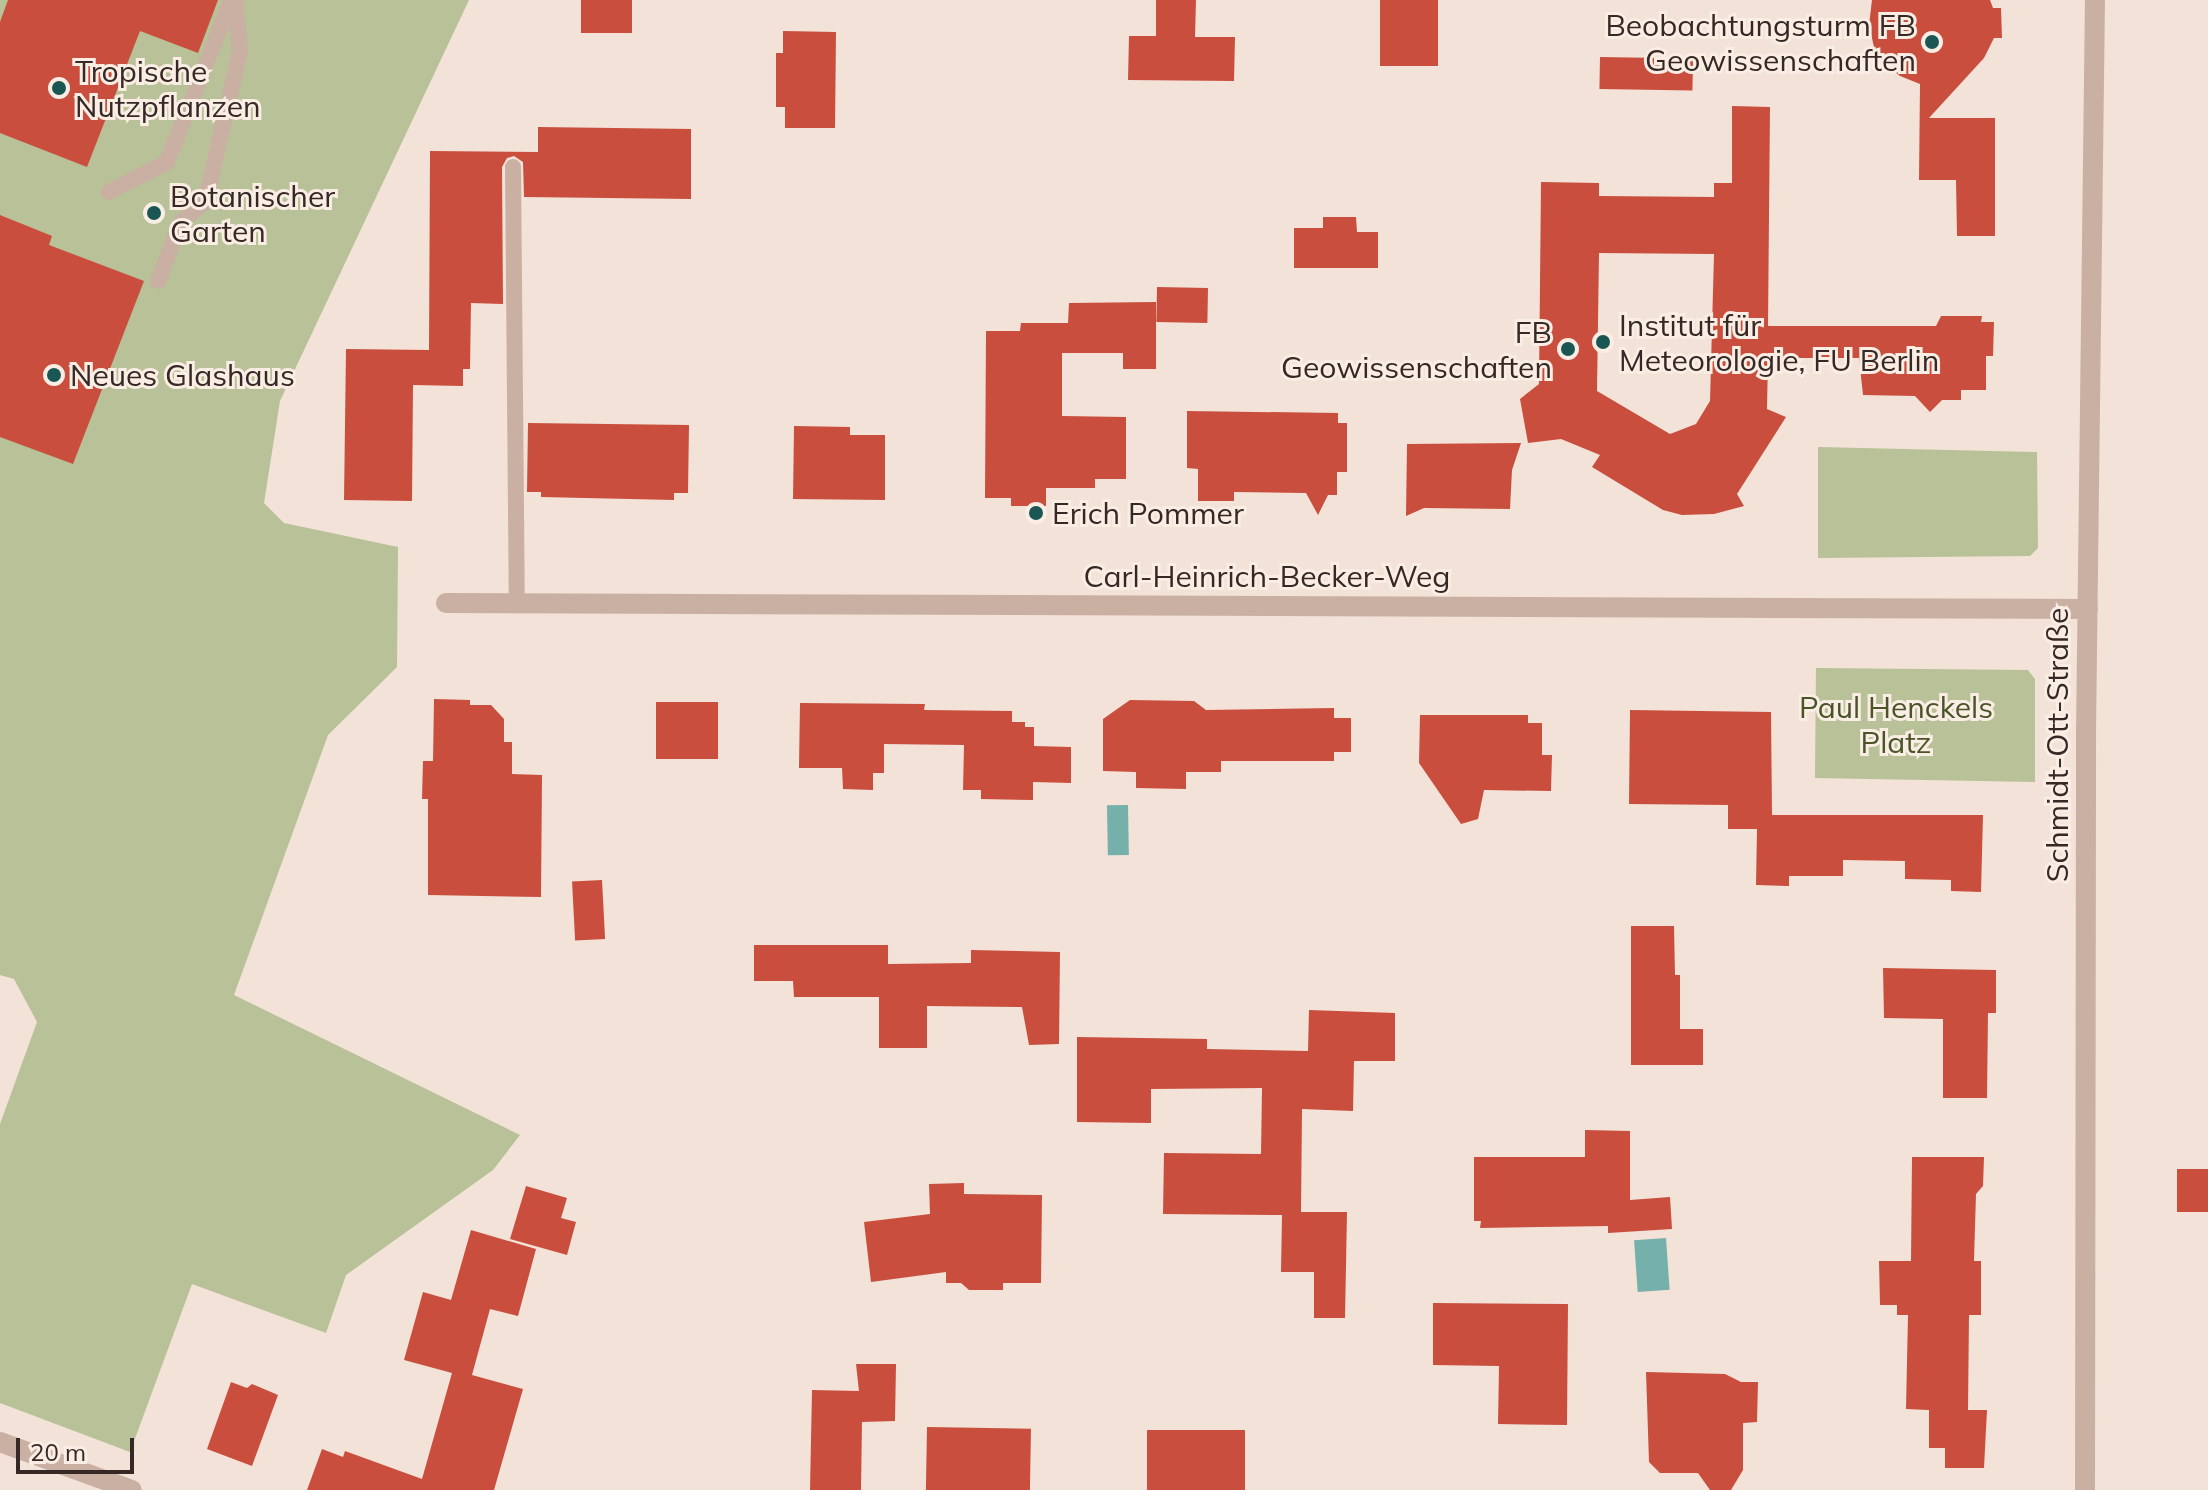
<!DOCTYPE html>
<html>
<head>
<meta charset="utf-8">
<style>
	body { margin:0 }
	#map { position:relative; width:2208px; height:1490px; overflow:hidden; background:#f2e2d7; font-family:Mulish,sans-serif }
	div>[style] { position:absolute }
	.green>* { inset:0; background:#b8c197 }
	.water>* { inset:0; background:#76b0ab; transform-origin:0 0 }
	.building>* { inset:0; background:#ca4e3d; transform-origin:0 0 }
	.lane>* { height:16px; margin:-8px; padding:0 8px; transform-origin:8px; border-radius:8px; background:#cab0a3 }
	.street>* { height:20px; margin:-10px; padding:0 10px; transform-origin:10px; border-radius:10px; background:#cab0a3 }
	.dots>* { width:22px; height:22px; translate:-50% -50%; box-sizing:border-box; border:4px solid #faede4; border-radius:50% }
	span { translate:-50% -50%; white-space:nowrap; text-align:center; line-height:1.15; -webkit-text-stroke:6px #faede4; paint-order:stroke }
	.poi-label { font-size:30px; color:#352825 }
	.right { translate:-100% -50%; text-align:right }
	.left { translate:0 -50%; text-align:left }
	.street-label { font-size:30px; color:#352825 }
	.park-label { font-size:30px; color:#495428 }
	.scale { position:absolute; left:16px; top:1438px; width:118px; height:36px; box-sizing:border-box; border:4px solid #352825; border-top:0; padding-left:10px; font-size:24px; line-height:28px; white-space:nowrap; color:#352825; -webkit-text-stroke:6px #faede4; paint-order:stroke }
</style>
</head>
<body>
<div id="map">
	<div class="green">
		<div style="clip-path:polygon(0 0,469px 0,280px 401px,264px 503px,284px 523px,398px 547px,397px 667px,328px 735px,234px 995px,520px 1135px,493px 1170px,346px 1275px,326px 1333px,192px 1284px,130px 1452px,0 1403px,0 1124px,37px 1022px,14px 979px,0 975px)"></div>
		<div style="clip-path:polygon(1818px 447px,2037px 452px,2038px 548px,2030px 556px,1818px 558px)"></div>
		<div style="clip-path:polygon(1816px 668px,2028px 670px,2035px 679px,2035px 782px,1815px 778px)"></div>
	</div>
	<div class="water">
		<div style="left:1128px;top:805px;width:50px;height:21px;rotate:89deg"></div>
		<div style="left:1666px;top:1238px;width:52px;height:32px;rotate:86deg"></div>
	</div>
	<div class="building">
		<div style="clip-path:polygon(8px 0,218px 0,198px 53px,140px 31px,87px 167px,0 133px,0 22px)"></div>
		<div style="left:581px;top:0;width:51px;height:33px"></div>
		<div style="clip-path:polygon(1156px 0,1196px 0,1195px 37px,1235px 37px,1234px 81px,1128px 80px,1129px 36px,1156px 36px)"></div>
		<div style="left:1380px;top:0;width:58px;height:66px"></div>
		<div style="clip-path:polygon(1872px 0,1990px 0,1993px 8px,2001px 8px,2002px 38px,1994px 38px,1984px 58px,1929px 118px,1995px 118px,1995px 236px,1957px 236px,1956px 180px,1919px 180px,1920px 84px,1900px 76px,1886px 65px,1874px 47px,1869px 25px)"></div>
		<div style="clip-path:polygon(783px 31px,836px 32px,835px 128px,785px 128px,785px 107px,776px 107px,776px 53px,783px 53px)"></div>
		<div style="left:1600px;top:57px;width:93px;height:32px;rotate:1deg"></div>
		<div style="clip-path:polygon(evenodd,1732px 106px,1770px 107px,1768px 326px,1936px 326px,1941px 316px,1982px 316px,1981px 322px,1994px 322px,1993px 356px,1986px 356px,1986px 390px,1961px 390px,1961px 400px,1942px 400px,1930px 412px,1915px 396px,1863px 395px,1859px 358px,1768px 358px,1767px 409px,1786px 417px,1737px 494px,1744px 506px,1714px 514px,1682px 515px,1663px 510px,1592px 467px,1600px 455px,1561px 439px,1528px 443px,1520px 399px,1539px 384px,1541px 182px,1599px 183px,1599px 196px,1714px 197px,1714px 183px,1732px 183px,1732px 106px,1599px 253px,1714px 254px,1710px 401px,1696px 424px,1670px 434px,1597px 391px,1599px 253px)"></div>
		<div style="clip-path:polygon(538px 127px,691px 129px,691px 199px,524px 197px,523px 162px,514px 156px,507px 158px,502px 167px,503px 304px,471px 303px,470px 369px,463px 369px,463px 386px,413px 385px,412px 501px,344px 500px,346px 349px,429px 350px,430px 151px,538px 152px)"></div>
		<div style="clip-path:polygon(0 215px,52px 236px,49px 245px,144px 281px,73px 464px,0 437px)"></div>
		<div style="clip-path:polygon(1323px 217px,1356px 217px,1357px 232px,1378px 232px,1378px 268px,1294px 268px,1294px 228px,1323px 228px)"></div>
		<div style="left:1157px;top:287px;width:51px;height:35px;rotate:1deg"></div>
		<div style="clip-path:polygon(1156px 302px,1156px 369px,1123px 369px,1123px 353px,1062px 353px,1062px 416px,1126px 417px,1126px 479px,1095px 479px,1095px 488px,1046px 488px,1046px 506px,1011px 506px,1011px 498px,985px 498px,986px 331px,1020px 331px,1021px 323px,1068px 323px,1069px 303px)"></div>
		<div style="clip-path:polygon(1187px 411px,1338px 413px,1338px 423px,1347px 423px,1347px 472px,1337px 472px,1337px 495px,1328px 495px,1318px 515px,1306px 493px,1234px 492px,1234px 501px,1198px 501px,1198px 469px,1187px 468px)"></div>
		<div style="clip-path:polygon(528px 423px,689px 425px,688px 493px,674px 493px,674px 500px,541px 497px,541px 492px,527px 492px)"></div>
		<div style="clip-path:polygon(794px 426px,850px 427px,850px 435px,885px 435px,885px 500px,793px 499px)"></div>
		<div style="clip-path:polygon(1521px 443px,1512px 470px,1510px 509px,1424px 508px,1406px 516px,1407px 444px)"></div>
		<div style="clip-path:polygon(434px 699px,470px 700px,470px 705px,491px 705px,504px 719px,504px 742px,512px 742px,512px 774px,542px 775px,541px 897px,428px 895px,428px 799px,422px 799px,423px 761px,433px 761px)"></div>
		<div style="clip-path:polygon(1130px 700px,1194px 701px,1206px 710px,1334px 708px,1334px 718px,1351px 718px,1351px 752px,1334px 752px,1334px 761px,1221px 761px,1221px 772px,1186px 772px,1186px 789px,1136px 788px,1136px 772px,1103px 771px,1103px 719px)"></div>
		<div style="left:656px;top:702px;width:62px;height:57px"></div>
		<div style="clip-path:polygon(800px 703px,925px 704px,924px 710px,1012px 711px,1012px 722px,1025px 722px,1025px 727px,1034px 727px,1034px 746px,1071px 747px,1071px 783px,1033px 782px,1033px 800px,981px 799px,981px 790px,963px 790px,964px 745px,884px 744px,884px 773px,873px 773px,873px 790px,843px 789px,842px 768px,799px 768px)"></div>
		<div style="clip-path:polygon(1630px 710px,1771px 712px,1772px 815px,1983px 815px,1981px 892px,1951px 891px,1951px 880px,1905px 879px,1905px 861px,1843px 860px,1843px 876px,1789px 876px,1789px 886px,1756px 885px,1757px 829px,1728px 829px,1728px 805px,1629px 804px)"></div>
		<div style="clip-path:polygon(1420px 715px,1528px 715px,1528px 723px,1542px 723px,1542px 755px,1552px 755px,1551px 791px,1484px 790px,1478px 819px,1461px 824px,1419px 763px)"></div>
		<div style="left:602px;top:880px;width:59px;height:30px;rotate:87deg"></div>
		<div style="clip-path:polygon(1631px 926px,1674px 926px,1675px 975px,1680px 975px,1680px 1029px,1703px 1029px,1703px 1065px,1631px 1065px)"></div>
		<div style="clip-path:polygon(754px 945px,888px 945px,888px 964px,971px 963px,971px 950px,1060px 952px,1059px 1044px,1029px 1045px,1022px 1007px,927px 1006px,927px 1048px,879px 1048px,879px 997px,794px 997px,793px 981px,754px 981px)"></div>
		<div style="clip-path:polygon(1883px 968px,1996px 970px,1996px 1013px,1988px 1013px,1987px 1098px,1943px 1098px,1943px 1019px,1884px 1018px)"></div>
		<div style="clip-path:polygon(1309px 1010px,1395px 1013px,1395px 1061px,1354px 1061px,1353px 1111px,1302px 1109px,1301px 1212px,1347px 1212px,1345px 1318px,1314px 1318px,1314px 1272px,1281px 1272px,1282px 1215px,1163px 1214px,1164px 1153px,1261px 1154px,1262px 1088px,1151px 1089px,1151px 1123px,1077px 1122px,1077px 1037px,1207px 1039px,1207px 1049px,1308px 1051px)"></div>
		<div style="clip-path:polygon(1585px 1130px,1630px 1131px,1630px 1200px,1670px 1197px,1672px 1229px,1608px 1233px,1608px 1226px,1480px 1228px,1481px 1221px,1474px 1221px,1474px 1157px,1585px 1157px)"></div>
		<div style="clip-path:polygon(1912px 1157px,1984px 1157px,1983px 1186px,1976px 1194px,1974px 1261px,1981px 1261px,1981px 1315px,1969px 1315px,1968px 1410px,1987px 1410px,1984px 1468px,1945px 1468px,1945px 1448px,1929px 1448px,1929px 1410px,1906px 1409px,1908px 1315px,1897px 1315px,1897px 1305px,1880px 1305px,1879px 1261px,1911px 1261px)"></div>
		<div style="left:2177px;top:1169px;width:31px;height:43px"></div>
		<div style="clip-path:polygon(964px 1183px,964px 1194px,1042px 1195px,1041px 1283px,1003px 1283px,1003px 1290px,969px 1290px,961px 1283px,946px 1283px,946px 1272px,871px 1282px,864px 1222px,930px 1214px,929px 1184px)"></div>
		<div style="clip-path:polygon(526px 1186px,567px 1198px,561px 1218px,576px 1222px,567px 1255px,510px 1239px)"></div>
		<div style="clip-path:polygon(471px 1230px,536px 1249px,518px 1316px,490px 1309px,472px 1375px,523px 1389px,494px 1490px,307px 1490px,322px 1449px,343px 1457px,345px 1451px,422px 1479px,452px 1373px,404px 1360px,423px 1292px,451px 1300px)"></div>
		<div style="clip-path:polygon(1433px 1303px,1568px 1304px,1567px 1425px,1498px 1424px,1499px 1366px,1433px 1365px)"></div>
		<div style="clip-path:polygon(856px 1364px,896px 1364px,895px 1421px,862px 1422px,861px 1490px,810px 1490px,812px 1390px,859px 1391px)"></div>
		<div style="clip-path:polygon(1646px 1372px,1725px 1374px,1741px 1382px,1758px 1382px,1757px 1422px,1743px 1423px,1743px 1470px,1731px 1490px,1710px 1490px,1698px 1473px,1660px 1473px,1649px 1462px)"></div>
		<div style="clip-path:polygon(231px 1382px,247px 1388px,252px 1384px,278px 1395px,252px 1466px,207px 1449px)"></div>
		<div style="left:927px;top:1427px;width:104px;height:63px;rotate:1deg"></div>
		<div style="left:1147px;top:1430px;width:98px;height:61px"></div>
	</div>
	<div class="lane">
		<div style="left:513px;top:167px;width:438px;rotate:89.5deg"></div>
		<div style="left:109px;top:192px;width:65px;rotate:-27.3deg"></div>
		<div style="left:167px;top:162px;width:174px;rotate:-68.4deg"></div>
		<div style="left:158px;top:281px;width:63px;rotate:-68.7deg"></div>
		<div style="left:181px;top:222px;width:29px;rotate:-41deg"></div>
		<div style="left:203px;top:203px;width:13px;rotate:-67deg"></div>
		<div style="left:208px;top:191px;width:144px;rotate:-77.1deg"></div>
		<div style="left:240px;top:51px;width:51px;rotate:-95.6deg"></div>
	</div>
	<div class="street">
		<div style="left:446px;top:603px;width:1642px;rotate:0.21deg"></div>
		<div style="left:0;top:1442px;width:140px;rotate:20deg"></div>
		<div style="left:2085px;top:1490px;width:756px;rotate:-89.92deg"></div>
		<div style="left:2086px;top:734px;width:734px;rotate:-89.3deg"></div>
	</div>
	<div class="dots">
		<div style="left:1932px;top:42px;background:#1a5754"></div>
		<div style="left:59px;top:88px;background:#1a5754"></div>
		<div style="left:154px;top:213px;background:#1a5754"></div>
		<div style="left:1603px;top:342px;background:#1a5754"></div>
		<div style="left:1568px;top:349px;background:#1a5754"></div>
		<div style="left:54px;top:375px;background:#1a5754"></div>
		<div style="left:1036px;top:513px;background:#1a5754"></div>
	</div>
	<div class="poi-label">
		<span class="right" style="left:1916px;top:42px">Beobachtungsturm FB<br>Geowissenschaften</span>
		<span class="left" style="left:75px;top:88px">Tropische<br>Nutzpflanzen</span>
		<span class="left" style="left:170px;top:213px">Botanischer<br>Garten</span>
		<span class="left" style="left:1619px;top:342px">Institut für<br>Meteorologie, FU Berlin</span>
		<span class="right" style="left:1552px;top:349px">FB<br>Geowissenschaften</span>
		<span class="left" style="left:70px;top:375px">Neues Glashaus</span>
		<span class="left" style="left:1052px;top:513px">Erich Pommer</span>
	</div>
	<div class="street-label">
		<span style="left:1267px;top:576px">Carl-Heinrich-Becker-Weg</span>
		<span style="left:2057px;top:745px;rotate:-90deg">Schmidt-Ott-Straße</span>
	</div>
	<div class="park-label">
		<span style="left:1896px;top:724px">Paul Henckels<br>Platz</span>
	</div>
	<div class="scale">20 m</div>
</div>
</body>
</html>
